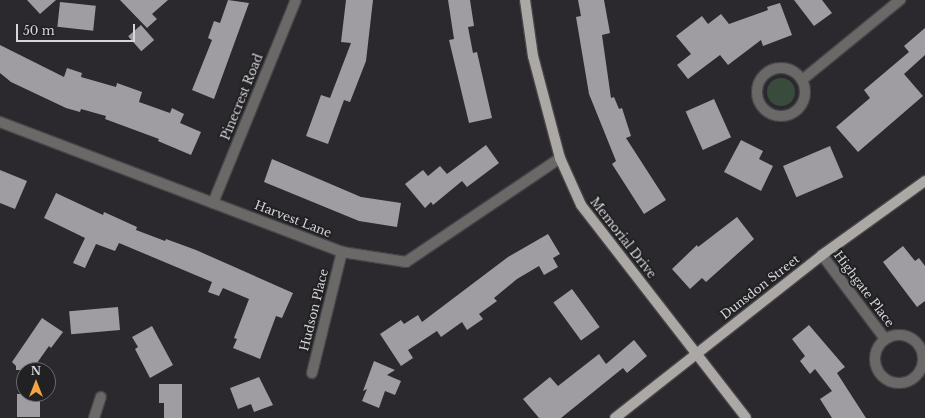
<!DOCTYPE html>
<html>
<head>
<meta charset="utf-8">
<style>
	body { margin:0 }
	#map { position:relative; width:925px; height:418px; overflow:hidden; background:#2b292d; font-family:"Libre Baskerville",serif }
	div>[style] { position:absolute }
	.green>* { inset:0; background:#384b3d }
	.round { border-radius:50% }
	.building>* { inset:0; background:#9f9da1; transform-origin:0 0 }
	.roads { filter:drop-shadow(1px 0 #464548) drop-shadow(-1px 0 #464548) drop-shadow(0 1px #464548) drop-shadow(0 -1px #464548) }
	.minor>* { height:10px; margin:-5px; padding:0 5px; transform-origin:5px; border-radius:5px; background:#6b6968 }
	.minor>.ring { margin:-5px; padding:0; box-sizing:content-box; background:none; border:10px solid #6b6968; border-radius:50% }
	.major>* { height:10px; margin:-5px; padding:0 5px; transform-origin:5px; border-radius:5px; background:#aba8a6 }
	span { translate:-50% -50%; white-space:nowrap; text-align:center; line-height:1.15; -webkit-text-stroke:4px #212023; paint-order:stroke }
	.street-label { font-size:12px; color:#d6d5d7 }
	.north { position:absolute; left:16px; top:362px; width:40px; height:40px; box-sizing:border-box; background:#212023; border:1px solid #69686b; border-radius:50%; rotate:0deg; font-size:11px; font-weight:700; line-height:16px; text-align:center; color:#d6d5d7 }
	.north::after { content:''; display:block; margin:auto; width:14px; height:18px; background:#f2a542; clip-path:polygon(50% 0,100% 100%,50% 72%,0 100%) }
	.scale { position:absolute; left:16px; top:24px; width:119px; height:18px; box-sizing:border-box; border:2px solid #d6d5d7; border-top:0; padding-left:5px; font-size:12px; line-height:14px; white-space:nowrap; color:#d6d5d7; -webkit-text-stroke:3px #212023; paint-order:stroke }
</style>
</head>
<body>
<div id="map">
	<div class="green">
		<div class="round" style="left:767px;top:78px;width:28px;height:28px"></div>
	</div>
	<div class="building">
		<div style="clip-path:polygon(27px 0,56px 0,40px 14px)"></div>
		<div style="clip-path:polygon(120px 0,168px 0,152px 14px,157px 19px,147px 28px)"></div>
		<div style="clip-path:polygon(228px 0,249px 3px,214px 99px,192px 90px,212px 40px,208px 38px,214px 21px,220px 23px)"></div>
		<div style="clip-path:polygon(346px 0,373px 0,366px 61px,350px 102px,344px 100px,328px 144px,306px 136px,321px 95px,330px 98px,351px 43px,341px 42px)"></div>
		<div style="clip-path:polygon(448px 0,470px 0,474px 26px,468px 27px,473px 53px,477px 52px,492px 118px,469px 123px,449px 40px,454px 39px)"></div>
		<div style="clip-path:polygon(578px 0,604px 0,610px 33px,602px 35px,611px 98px,614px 97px,619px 109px,622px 108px,631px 136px,626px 138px,666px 200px,644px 214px,612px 164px,616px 161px,589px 94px,576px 17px,581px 16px)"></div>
		<div style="clip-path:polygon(794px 0,822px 0,832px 13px,814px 26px)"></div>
		<div style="left:60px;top:2px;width:36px;height:25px;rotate:6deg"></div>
		<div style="clip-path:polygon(780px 3px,792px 35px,763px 46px,761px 40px,728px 65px,720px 55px,688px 79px,677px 65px,691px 54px,676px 36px,702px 16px,708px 24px,721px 14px,729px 24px,768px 10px,767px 7px)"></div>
		<div style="left:141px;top:25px;width:20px;height:17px;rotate:49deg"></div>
		<div style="clip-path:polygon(925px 28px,925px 55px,904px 74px,923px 96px,858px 152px,836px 127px,870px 98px,864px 90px,909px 52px,904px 46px)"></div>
		<div style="clip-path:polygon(0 45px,64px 77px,67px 68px,82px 73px,81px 77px,116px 87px,117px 83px,142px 92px,139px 102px,170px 113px,172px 108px,184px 114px,180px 123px,201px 132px,191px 155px,158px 141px,159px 139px,105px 119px,106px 116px,81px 109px,80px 112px,66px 108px,11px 82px,0 73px)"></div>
		<div style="left:714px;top:99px;width:42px;height:31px;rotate:66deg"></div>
		<div style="clip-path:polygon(741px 140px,763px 151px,759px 159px,773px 166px,761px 191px,724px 172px)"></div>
		<div style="clip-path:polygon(486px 145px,499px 163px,467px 187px,462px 181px,433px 205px,431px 202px,425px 208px,405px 184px,423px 170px,428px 176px,440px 166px,447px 174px)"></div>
		<div style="left:830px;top:146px;width:34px;height:51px;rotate:67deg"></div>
		<div style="clip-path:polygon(272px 159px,361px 197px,401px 203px,397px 227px,359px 221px,264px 182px)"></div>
		<div style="clip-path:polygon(0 170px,27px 181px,15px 209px,0 203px)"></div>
		<div style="clip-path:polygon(56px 193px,103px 215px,104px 212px,137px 227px,136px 230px,165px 241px,166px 239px,196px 250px,293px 293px,282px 318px,276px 316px,260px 359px,233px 348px,237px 339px,234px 338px,249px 299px,223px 288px,219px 296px,208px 292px,212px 282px,119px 243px,115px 251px,96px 244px,85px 268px,73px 263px,85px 238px,44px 218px)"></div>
		<div style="clip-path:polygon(737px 217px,754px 239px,706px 282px,702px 278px,690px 289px,672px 269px,697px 245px,698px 247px)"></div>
		<div style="clip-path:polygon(548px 234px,560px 254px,553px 258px,558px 267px,544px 275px,539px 266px,517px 279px,494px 298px,497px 301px,479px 314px,483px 319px,467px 330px,462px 322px,441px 337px,437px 331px,408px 350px,413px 358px,401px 366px,380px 334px,401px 320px,404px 324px,418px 315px,422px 322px,508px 257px)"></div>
		<div style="clip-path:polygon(903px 246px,915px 261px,919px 258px,925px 266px,925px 301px,917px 307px,883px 262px)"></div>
		<div style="left:572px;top:289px;width:47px;height:23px;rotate:54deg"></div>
		<div style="left:118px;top:307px;width:23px;height:49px;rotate:85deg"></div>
		<div style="clip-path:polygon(42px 318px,63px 332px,51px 348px,49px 346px,32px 370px,16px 370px,16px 366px,12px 362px)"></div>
		<div style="clip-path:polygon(809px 325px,845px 367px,837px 373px,866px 418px,832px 418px,820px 399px,832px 391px,815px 369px,810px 374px,800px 361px,805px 356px,792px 339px)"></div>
		<div style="clip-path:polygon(152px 326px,173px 365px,150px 378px,135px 349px,138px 347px,132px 337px)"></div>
		<div style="clip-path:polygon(634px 340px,647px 356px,627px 373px,623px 368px,561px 418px,539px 418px,523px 399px,550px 377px,558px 386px,599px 354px,606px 364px)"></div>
		<div style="clip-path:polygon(374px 361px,395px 370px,387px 375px,401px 381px,395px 395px,385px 391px,379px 408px,362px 401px,367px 389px,363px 391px)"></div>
		<div style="clip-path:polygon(259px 377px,273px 405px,254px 412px,251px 404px,238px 409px,230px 388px)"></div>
		<div style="clip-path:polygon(159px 384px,182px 384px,182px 418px,164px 418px,164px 403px,159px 403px)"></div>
		<div style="left:17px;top:394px;width:23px;height:23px"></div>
	</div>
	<div class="roads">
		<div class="minor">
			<div class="ring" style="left:757px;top:68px;width:38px;height:38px"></div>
			<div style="left:802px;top:80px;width:127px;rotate:-39.2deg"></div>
			<div style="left:0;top:122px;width:366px;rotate:20.8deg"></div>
			<div style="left:342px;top:252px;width:65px;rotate:8.9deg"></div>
			<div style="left:406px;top:262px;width:186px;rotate:-34deg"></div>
			<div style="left:213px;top:203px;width:219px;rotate:-67.8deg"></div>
			<div style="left:822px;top:255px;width:105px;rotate:53.1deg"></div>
			<div class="ring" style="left:875px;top:335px;width:38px;height:38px"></div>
			<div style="left:312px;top:373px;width:125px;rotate:-76.1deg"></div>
			<div style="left:94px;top:418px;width:22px;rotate:-72deg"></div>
		</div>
		<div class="major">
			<div style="left:525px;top:0;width:57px;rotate:81.9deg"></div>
			<div style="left:533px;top:56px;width:106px;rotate:75.2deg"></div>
			<div style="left:560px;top:158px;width:51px;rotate:65.9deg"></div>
			<div style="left:581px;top:205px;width:269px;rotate:52.2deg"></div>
			<div style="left:615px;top:418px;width:263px;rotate:-38.2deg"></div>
			<div style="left:822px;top:255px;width:127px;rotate:-35.7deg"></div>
		</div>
	</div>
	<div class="street-label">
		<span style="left:242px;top:97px;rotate:-68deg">Pinecrest Road</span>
		<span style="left:293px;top:219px;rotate:21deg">Harvest Lane</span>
		<span style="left:623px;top:238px;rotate:52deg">Memorial Drive</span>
		<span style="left:760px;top:287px;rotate:-38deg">Dunsdon Street</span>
		<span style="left:864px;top:289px;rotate:53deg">Highgate Place</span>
		<span style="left:314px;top:310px;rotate:-76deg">Hudson Place</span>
	</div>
	<div class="north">N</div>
	<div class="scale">50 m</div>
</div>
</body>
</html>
